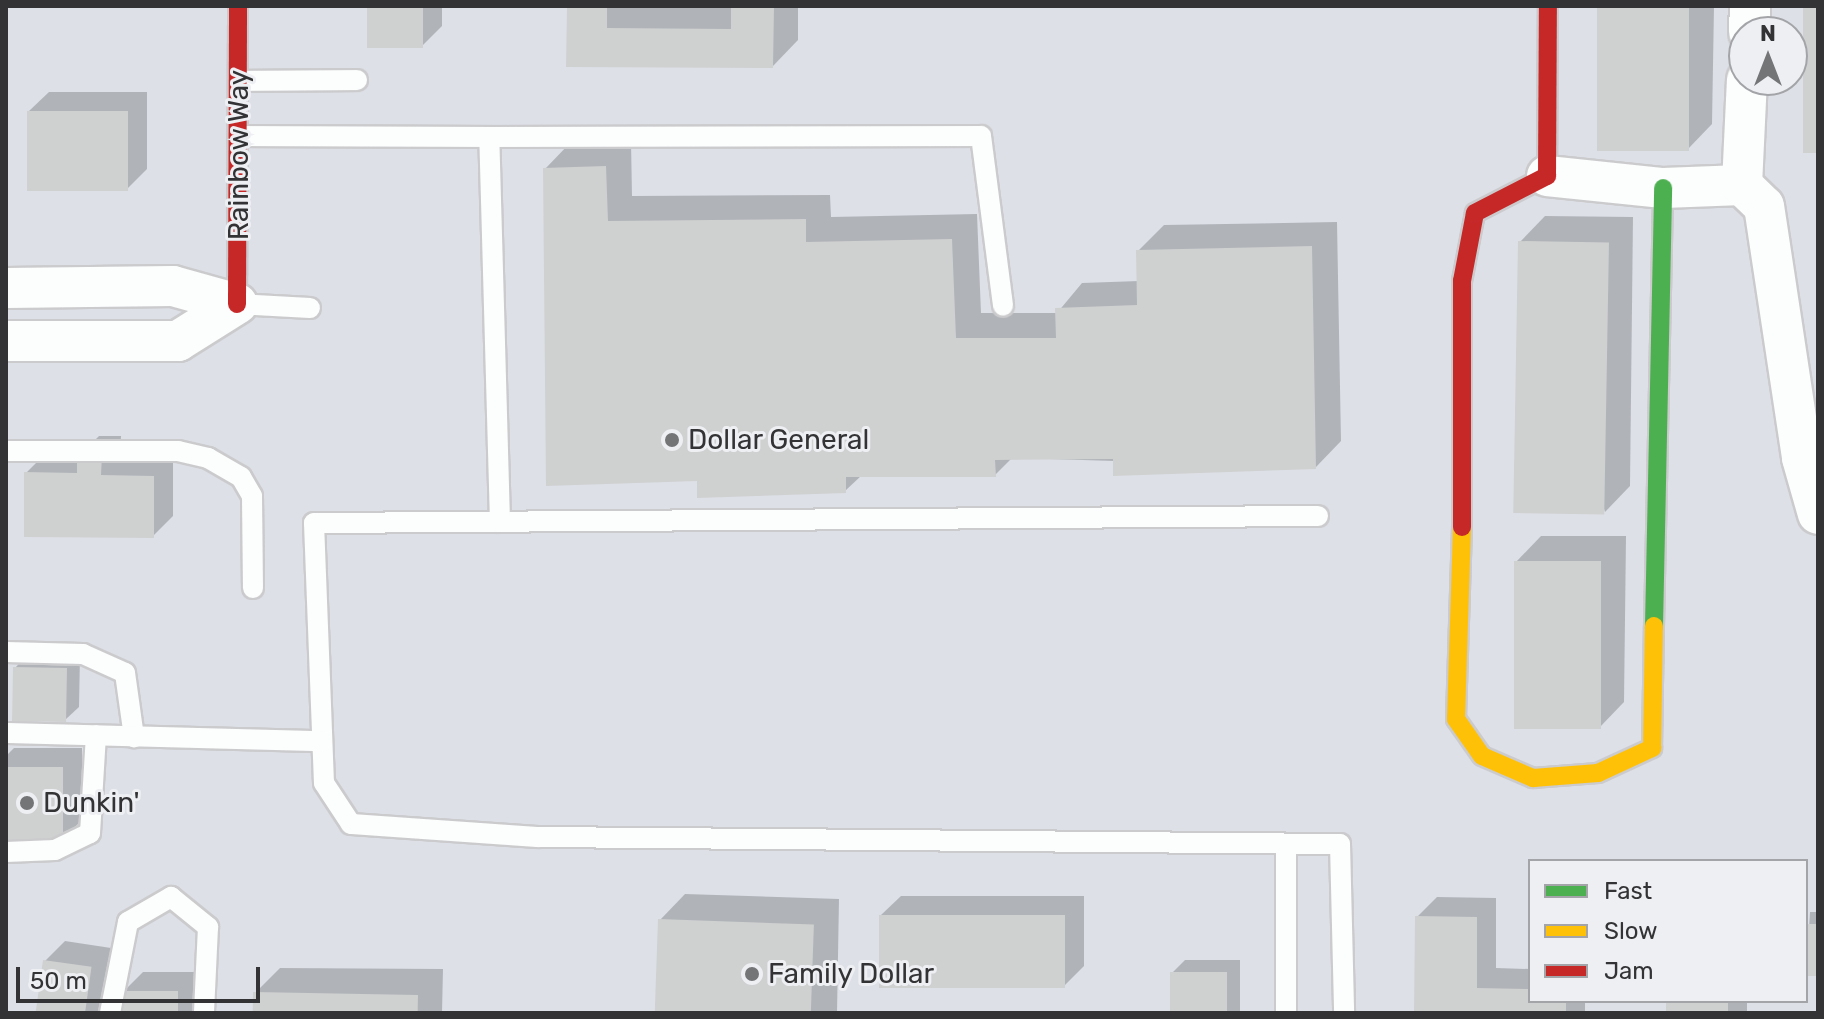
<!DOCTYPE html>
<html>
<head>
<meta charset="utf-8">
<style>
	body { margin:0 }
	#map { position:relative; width:1824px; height:1019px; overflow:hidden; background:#eef0f2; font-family:Rubik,sans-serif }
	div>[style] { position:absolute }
	.built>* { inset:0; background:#dde0e7 }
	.shadow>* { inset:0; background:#0003; transform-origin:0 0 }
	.building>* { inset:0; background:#cfd0d0; transform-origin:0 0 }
	.roads { filter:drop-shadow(2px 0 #cbcbcd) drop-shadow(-2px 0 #cbcbcd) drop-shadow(0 2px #cbcbcd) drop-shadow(0 -2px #cbcbcd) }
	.lane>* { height:20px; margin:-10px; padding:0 10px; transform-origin:10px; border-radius:10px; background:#fcfdfd }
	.street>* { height:40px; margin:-20px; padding:0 20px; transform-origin:20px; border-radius:20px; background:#fcfdfd }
	.fast>* { height:18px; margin:-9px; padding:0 9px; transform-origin:9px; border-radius:9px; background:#4caf50 }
	.slow>* { height:18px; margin:-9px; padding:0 9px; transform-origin:9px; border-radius:9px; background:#ffc107 }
	.jam>* { height:18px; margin:-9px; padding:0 9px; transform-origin:9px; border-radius:9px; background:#c62828 }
	.dots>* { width:22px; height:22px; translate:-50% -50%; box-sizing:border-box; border:4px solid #edeff3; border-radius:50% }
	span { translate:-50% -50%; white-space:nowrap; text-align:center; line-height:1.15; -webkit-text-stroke:6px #edeff3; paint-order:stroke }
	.street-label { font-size:28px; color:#333335 }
	.poi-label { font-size:28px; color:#333335 }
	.left { translate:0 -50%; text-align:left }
	.frame { position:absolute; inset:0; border:8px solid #333335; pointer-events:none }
	.legend { position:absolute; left:1528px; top:859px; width:280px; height:144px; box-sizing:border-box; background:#edeff3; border:2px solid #a3a4a7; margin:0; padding:10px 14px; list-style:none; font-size:24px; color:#333335 }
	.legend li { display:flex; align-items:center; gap:16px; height:40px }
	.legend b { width:40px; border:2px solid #a3a4a7 }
	.north { position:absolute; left:1728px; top:16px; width:80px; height:80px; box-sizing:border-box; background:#edeff3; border:2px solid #a3a4a7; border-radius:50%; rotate:0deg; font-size:22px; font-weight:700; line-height:32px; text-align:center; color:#333335 }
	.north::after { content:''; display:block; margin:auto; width:28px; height:36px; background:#747577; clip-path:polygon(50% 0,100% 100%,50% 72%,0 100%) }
	.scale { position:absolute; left:16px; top:967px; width:244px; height:36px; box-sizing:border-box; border:4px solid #333335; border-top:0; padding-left:10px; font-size:24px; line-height:28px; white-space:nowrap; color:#333335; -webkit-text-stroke:6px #edeff3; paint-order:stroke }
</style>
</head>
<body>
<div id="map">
	<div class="built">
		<div style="clip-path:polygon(evenodd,6px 6px,1818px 6px,1818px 1013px,6px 1013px,6px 6px,1744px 32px,1792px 32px,1792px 80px,1744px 80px,1744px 32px,6px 6px,1530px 861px,1806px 861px,1806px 1001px,1530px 1001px,1530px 861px)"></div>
	</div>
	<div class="shadow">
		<div style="clip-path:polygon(369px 6px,442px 6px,442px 26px,422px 46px)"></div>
		<div style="clip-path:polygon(569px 6px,798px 6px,798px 40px,773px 66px,568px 65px)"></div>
		<div style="clip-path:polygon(1599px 6px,1714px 6px,1712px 124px,1687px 150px)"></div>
		<div style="clip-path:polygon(49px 92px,147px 92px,147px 169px,127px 189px,29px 111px)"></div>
		<div style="clip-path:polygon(631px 141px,632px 196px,830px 195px,831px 217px,977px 214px,981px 313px,1057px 313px,1082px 283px,1139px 281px,1138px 251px,1164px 225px,1337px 222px,1341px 441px,1316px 467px,1012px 458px,995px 475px,862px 475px,845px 491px,699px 479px,545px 169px,570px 143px)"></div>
		<div style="clip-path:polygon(1545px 216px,1633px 217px,1630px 486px,1605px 512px,1520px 242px)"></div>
		<div style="clip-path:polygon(99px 436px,121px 436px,120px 456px,173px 457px,173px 516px,153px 536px,26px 473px,46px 453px,82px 453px)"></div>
		<div style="clip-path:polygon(1541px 536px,1626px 536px,1624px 702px,1599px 728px,1516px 562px)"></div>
		<div style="clip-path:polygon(28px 654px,80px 655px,79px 707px,65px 720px,15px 668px)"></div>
		<div style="clip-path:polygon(14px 748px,82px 748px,82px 820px,62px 840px,6px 840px,6px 756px)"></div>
		<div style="clip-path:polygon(685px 894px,839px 899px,837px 1013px,659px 1013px,660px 920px)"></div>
		<div style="clip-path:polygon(901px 896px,1084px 896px,1084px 966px,1064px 986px,881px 915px)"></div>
		<div style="clip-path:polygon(1437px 897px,1496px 898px,1496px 968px,1530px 969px,1530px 1001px,1585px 1001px,1585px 1011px,1416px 1013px,1417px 917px)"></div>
		<div style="clip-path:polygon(1810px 912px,1818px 912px,1818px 974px,1806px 974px)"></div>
		<div style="clip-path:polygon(65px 941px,111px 948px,102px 1013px,38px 1013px,45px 961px)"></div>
		<div style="clip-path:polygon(1185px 960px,1240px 960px,1240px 1013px,1172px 1013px,1172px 973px)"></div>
		<div style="clip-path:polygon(280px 968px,443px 969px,442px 1013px,254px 1013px,255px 993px)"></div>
		<div style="clip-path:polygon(143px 972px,197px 972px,197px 1013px,123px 1013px,123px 992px)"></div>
		<div style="left:1668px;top:1001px;width:79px;height:12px"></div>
	</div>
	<div class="building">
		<div style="left:367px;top:6px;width:56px;height:42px"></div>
		<div style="clip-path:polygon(567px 6px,607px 6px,607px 28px,731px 29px,731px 6px,774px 6px,773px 68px,566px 67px)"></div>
		<div style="left:1597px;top:6px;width:92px;height:145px"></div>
		<div style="left:1803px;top:6px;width:15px;height:147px"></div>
		<div style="left:27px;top:111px;width:101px;height:80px"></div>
		<div style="clip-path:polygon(606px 166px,608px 221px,806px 219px,806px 242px,952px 239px,956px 338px,1056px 338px,1055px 308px,1137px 305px,1136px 250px,1312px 246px,1316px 469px,1113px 476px,1113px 459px,995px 460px,996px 477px,846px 477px,846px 493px,697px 498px,697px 481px,546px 486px,543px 168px)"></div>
		<div style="left:1518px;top:241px;width:91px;height:272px;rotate:1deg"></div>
		<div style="clip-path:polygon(77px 455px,102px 455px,101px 475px,154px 476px,154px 538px,24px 537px,24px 472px,77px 473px)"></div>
		<div style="left:1514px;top:561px;width:87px;height:168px"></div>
		<div style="left:13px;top:667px;width:54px;height:54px;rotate:1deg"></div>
		<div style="left:6px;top:767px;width:57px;height:75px"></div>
		<div style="left:879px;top:915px;width:186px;height:73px"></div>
		<div style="clip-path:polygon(1415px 916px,1477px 917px,1477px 988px,1530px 989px,1530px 1001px,1566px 1001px,1566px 1013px,1414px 1013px)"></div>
		<div style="left:658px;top:919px;width:156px;height:94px;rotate:2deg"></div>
		<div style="left:1806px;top:924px;width:12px;height:52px"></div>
		<div style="left:43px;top:960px;width:49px;height:53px;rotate:8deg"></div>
		<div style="left:1170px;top:972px;width:57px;height:41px"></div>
		<div style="left:121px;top:991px;width:57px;height:22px"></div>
		<div style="left:253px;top:992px;width:165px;height:21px;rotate:1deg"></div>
		<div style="left:1666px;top:1001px;width:62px;height:12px"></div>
	</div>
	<div class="roads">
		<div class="lane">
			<div style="left:239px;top:81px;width:118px;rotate:-0.5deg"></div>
			<div style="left:240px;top:136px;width:249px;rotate:0.2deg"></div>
			<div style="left:237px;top:304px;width:73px;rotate:3.1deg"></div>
			<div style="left:6px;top:451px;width:172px"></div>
			<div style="left:178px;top:451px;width:31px;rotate:13deg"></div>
			<div style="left:208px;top:458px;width:38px;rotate:30deg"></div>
			<div style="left:241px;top:477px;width:22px;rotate:60deg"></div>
			<div style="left:252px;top:496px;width:92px;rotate:89.4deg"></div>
			<div style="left:1318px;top:516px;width:1004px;rotate:179.6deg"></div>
			<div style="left:314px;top:523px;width:260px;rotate:87.8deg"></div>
			<div style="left:324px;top:783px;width:49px;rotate:56.6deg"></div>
			<div style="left:351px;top:824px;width:187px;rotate:4deg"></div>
			<div style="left:538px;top:837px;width:802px;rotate:0.5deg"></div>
			<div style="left:1340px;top:844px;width:169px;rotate:88.6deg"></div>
			<div style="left:500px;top:522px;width:385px;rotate:-91.6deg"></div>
			<div style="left:489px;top:137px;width:492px;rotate:-0.1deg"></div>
			<div style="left:981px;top:136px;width:171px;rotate:82.6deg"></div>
			<div style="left:6px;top:652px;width:77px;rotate:1.5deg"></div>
			<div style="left:83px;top:654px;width:46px;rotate:24.3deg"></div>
			<div style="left:125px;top:673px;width:65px;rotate:82deg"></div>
			<div style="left:6px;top:733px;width:316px;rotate:1.5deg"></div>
			<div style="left:6px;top:852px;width:49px;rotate:-2.3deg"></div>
			<div style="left:55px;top:850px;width:39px;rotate:-26deg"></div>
			<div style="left:90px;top:833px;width:98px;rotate:-86.5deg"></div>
			<div style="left:110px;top:1013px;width:93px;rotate:-78.8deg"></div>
			<div style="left:128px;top:922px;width:50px;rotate:-30.2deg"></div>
			<div style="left:171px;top:897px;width:48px;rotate:39deg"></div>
			<div style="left:208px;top:927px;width:86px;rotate:92.7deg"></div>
			<div style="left:1286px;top:1013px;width:169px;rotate:-90deg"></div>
		</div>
		<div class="street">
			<div style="left:1749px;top:32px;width:26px;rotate:-88deg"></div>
			<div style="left:1547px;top:176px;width:117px;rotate:5.9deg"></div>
			<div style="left:1663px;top:188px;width:79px;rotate:-2.2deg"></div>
			<div style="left:1742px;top:185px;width:30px;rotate:44deg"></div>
			<div style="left:1764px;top:206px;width:255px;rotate:81.4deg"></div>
			<div style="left:1802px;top:458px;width:58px;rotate:74.1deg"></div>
			<div style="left:1742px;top:185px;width:105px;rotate:-87.3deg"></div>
			<div style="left:6px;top:288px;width:167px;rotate:-0.7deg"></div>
			<div style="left:173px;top:286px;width:66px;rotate:15.7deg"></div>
			<div style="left:6px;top:341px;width:172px"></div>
			<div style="left:178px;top:341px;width:70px;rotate:-32.1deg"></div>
		</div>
		<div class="fast">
			<div style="left:1654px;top:626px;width:438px;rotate:-88.8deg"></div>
		</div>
		<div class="slow">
			<div style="left:1462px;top:527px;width:192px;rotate:91.8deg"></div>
			<div style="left:1456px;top:719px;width:45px;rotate:54.9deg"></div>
			<div style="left:1482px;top:756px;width:56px;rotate:23.3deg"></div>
			<div style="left:1533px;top:778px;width:65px;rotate:-4.4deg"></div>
			<div style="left:1598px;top:773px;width:60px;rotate:-24.8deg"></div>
			<div style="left:1652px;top:748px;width:122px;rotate:-89.1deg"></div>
		</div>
		<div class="jam">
			<div style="left:237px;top:304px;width:298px;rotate:-89.8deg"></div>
			<div style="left:1462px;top:527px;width:246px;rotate:-90deg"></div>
			<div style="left:1462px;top:281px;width:69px;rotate:-79.2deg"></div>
			<div style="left:1475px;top:213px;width:81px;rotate:-27.2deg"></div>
			<div style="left:1547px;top:176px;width:170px;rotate:-89.7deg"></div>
		</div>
	</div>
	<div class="dots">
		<div style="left:672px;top:440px;background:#747577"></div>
		<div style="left:27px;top:803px;background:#747577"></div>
		<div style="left:752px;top:974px;background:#747577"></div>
	</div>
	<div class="street-label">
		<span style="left:239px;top:155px;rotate:-90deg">Rainbow Way</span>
	</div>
	<div class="poi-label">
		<span class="left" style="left:688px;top:440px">Dollar General</span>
		<span class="left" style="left:43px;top:803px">Dunkin'</span>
		<span class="left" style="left:768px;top:974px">Family Dollar</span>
	</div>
	<div class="frame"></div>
	<ul class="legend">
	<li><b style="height:10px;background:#4caf50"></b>Fast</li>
	<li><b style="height:10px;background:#ffc107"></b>Slow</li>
	<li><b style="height:10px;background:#c62828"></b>Jam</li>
	</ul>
	<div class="north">N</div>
	<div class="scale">50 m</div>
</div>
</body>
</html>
